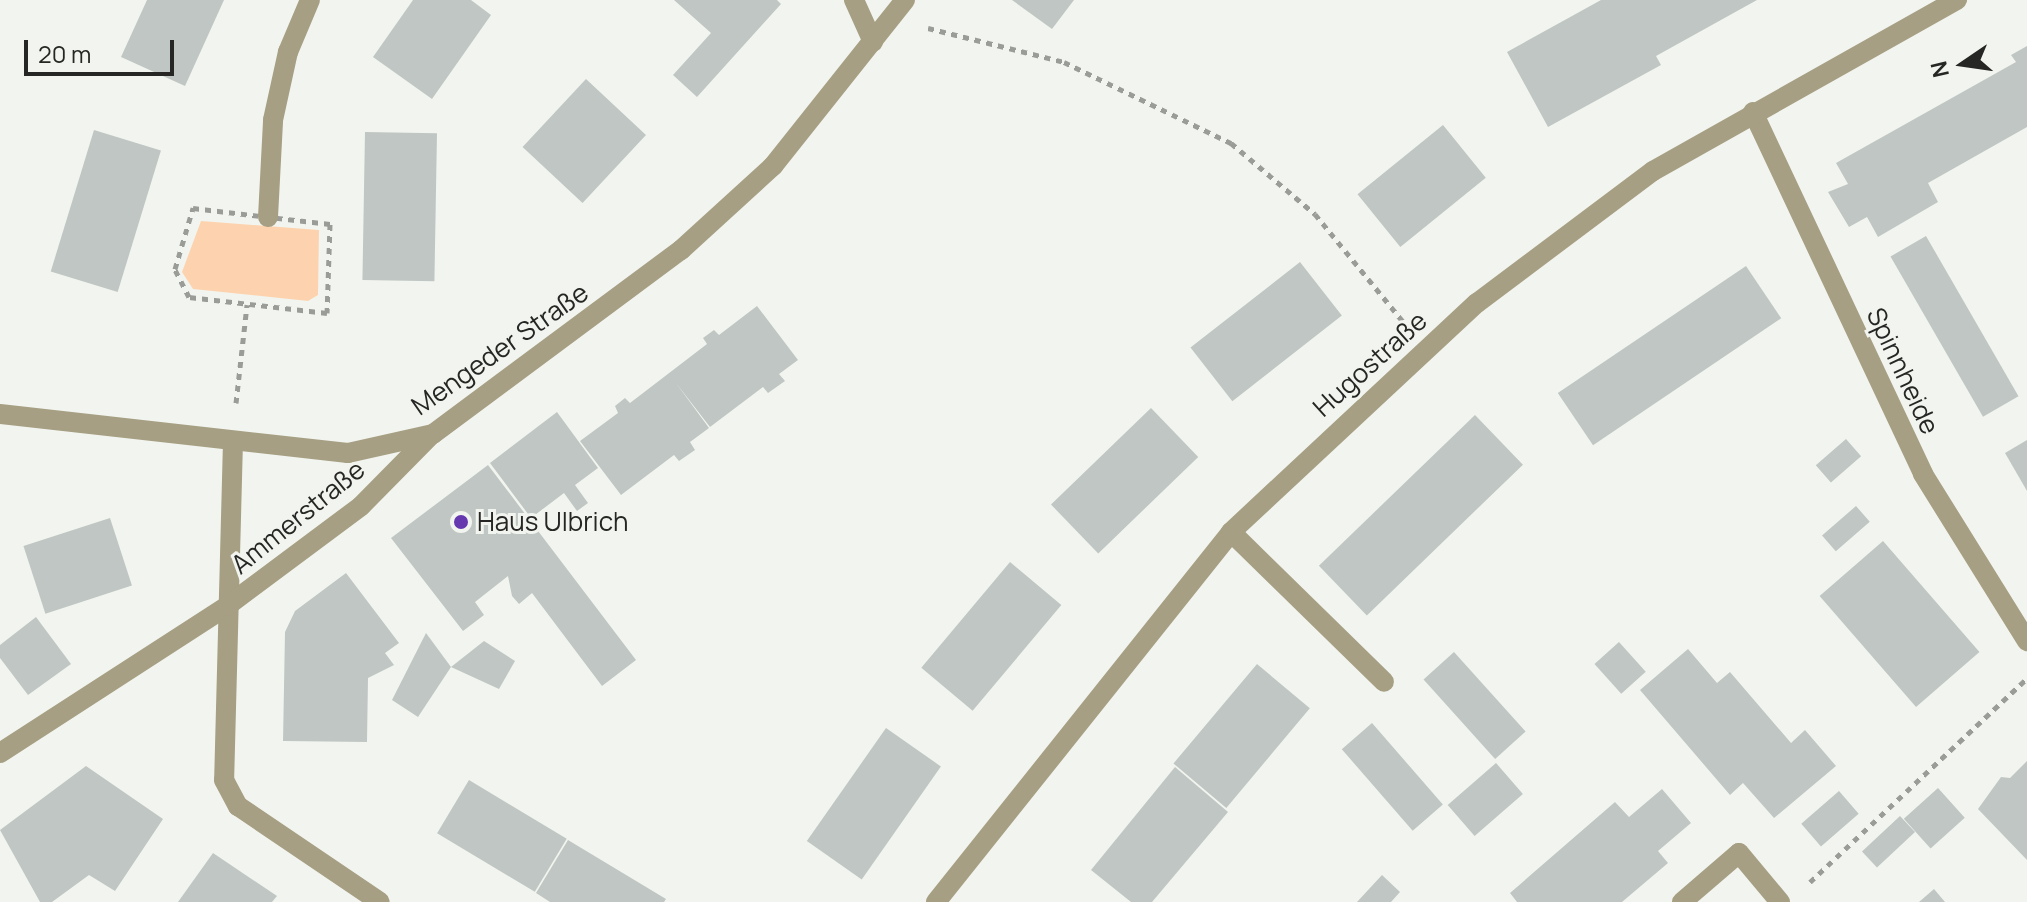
<!DOCTYPE html>
<html>
<head>
<meta charset="utf-8">
<style>
	body { margin:0 }
	#map { position:relative; width:2027px; height:902px; overflow:hidden; background:#f2f5ef; font-family:Manrope,sans-serif }
	div>[style] { position:absolute }
	.green>* { inset:0; background:#fdd3af }
	.building>* { inset:0; background:#c0c6c3; transform-origin:0 0 }
	.path>* { height:5px; margin-top:-2.5px; transform-origin:0; background:repeating-linear-gradient(90deg,#9a9c98 0 6px,transparent 0 12px) }
	.service>* { height:20px; margin:-10px; padding:0 10px; transform-origin:10px; border-radius:10px; background:#a69f83 }
	.minor>* { height:20px; margin:-10px; padding:0 10px; transform-origin:10px; border-radius:10px; background:#a69f83 }
	.dots>* { width:22px; height:22px; translate:-50% -50%; box-sizing:border-box; border:4px solid #f2f5ef; border-radius:50% }
	span { translate:-50% -50%; white-space:nowrap; text-align:center; line-height:1.15; -webkit-text-stroke:6px #f2f5ef; paint-order:stroke }
	.street-label { font-size:26px; color:#262725 }
	.poi-label { font-size:26px; color:#262725 }
	.left { translate:0 -50%; text-align:left }
	.north { position:absolute; left:1923px; top:24px; width:80px; height:80px; -webkit-text-stroke:6px #f2f5ef; paint-order:stroke; rotate:257deg; font-size:22px; font-weight:700; line-height:32px; text-align:center; color:#262725 }
	.north::after { content:''; display:block; margin:auto; width:28px; height:36px; background:#262725; clip-path:polygon(50% 0,100% 100%,50% 72%,0 100%) }
	.scale { position:absolute; left:24px; top:40px; width:150px; height:36px; box-sizing:border-box; border:4px solid #262725; border-top:0; padding-left:10px; font-size:24px; line-height:28px; white-space:nowrap; color:#262725; -webkit-text-stroke:6px #f2f5ef; paint-order:stroke }
</style>
</head>
<body>
<div id="map">
	<div class="green">
		<div style="clip-path:polygon(201px 221px,319px 230px,318px 295px,308px 301px,193px 289px,182px 272px)"></div>
	</div>
	<div class="building">
		<div style="clip-path:polygon(147px 0,224px 0,185px 86px,121px 57px)"></div>
		<div style="clip-path:polygon(413px 0,471px 0,491px 15px,432px 99px,373px 57px)"></div>
		<div style="clip-path:polygon(674px 0,777px 0,781px 4px,697px 97px,673px 75px,711px 33px)"></div>
		<div style="clip-path:polygon(1012px 0,1074px 0,1052px 29px)"></div>
		<div style="clip-path:polygon(1601px 0,1757px 0,1656px 56px,1661px 65px,1548px 127px,1507px 52px)"></div>
		<div style="clip-path:polygon(2027px 46px,2027px 127px,1928px 183px,1938px 202px,1878px 237px,1867px 217px,1849px 227px,1828px 192px,1848px 184px,1836px 163px,2016px 62px,2011px 55px)"></div>
		<div style="left:586px;top:79px;width:82px;height:93px;rotate:43deg"></div>
		<div style="left:1443px;top:125px;width:68px;height:110px;rotate:51deg"></div>
		<div style="left:94px;top:130px;width:70px;height:148px;rotate:17deg"></div>
		<div style="left:365px;top:132px;width:72px;height:148px;rotate:1deg"></div>
		<div style="left:1926px;top:236px;width:185px;height:41px;rotate:60deg"></div>
		<div style="left:1300px;top:262px;width:68px;height:139px;rotate:52deg"></div>
		<div style="left:1746px;top:266px;width:63px;height:227px;rotate:56deg"></div>
		<div style="clip-path:polygon(757px 306px,798px 360px,779px 374px,785px 381px,768px 393px,763px 387px,710px 427px,676px 383px,709px 428px,690px 442px,695px 450px,679px 461px,674px 455px,621px 495px,580px 441px,618px 413px,615px 406px,625px 398px,630px 403px,707px 344px,703px 338px,714px 330px,719px 335px)"></div>
		<div style="left:1151px;top:408px;width:68px;height:139px;rotate:46deg"></div>
		<div style="clip-path:polygon(557px 412px,598px 468px,575px 485px,588px 503px,577px 511px,564px 493px,531px 518px,490px 463px)"></div>
		<div style="left:1475px;top:415px;width:69px;height:217px;rotate:46deg"></div>
		<div style="left:1846px;top:439px;width:23px;height:40px;rotate:49deg"></div>
		<div style="clip-path:polygon(2027px 440px,2027px 491px,2005px 453px)"></div>
		<div style="clip-path:polygon(488px 465px,636px 660px,602px 686px,532px 593px,519px 604px,512px 596px,508px 576px,475px 602px,484px 615px,463px 631px,391px 538px)"></div>
		<div style="left:1856px;top:506px;width:21px;height:45px;rotate:49deg"></div>
		<div style="left:110px;top:518px;width:71px;height:91px;rotate:72deg"></div>
		<div style="left:1883px;top:541px;width:147px;height:84px;rotate:49deg"></div>
		<div style="left:1010px;top:562px;width:67px;height:138px;rotate:40deg"></div>
		<div style="clip-path:polygon(346px 573px,399px 643px,385px 653px,394px 665px,368px 678px,367px 742px,283px 741px,285px 632px,295px 611px)"></div>
		<div style="clip-path:polygon(36px 617px,71px 664px,28px 695px,0 658px,0 645px)"></div>
		<div style="clip-path:polygon(426px 633px,451px 667px,418px 717px,392px 700px)"></div>
		<div style="clip-path:polygon(484px 641px,515px 661px,499px 689px,451px 667px)"></div>
		<div style="left:1619px;top:642px;width:40px;height:33px;rotate:48deg"></div>
		<div style="clip-path:polygon(1688px 649px,1717px 683px,1730px 672px,1791px 743px,1805px 730px,1836px 766px,1774px 818px,1743px 783px,1730px 795px,1640px 690px)"></div>
		<div style="left:1454px;top:652px;width:107px;height:41px;rotate:48deg"></div>
		<div style="left:1257px;top:664px;width:69px;height:130px;rotate:40deg"></div>
		<div style="left:1372px;top:723px;width:108px;height:40px;rotate:49deg"></div>
		<div style="left:886px;top:728px;width:67px;height:138px;rotate:35deg"></div>
		<div style="clip-path:polygon(2027px 761px,2027px 860px,1978px 809px,2001px 777px,2010px 778px)"></div>
		<div style="left:1496px;top:763px;width:41px;height:64px;rotate:49deg"></div>
		<div style="clip-path:polygon(86px 766px,163px 819px,115px 891px,89px 875px,52px 902px,40px 902px,0 830px)"></div>
		<div style="clip-path:polygon(1175px 767px,1228px 812px,1152px 902px,1131px 902px,1091px 870px)"></div>
		<div style="left:469px;top:780px;width:114px;height:62px;rotate:31deg"></div>
		<div style="left:1938px;top:788px;width:40px;height:46px;rotate:48deg"></div>
		<div style="clip-path:polygon(1662px 789px,1691px 823px,1658px 851px,1668px 863px,1622px 902px,1517px 902px,1510px 893px,1615px 802px,1629px 817px)"></div>
		<div style="left:1839px;top:791px;width:30px;height:50px;rotate:49deg"></div>
		<div style="left:1900px;top:816px;width:22px;height:52px;rotate:47deg"></div>
		<div style="clip-path:polygon(568px 840px,666px 899px,664px 902px,550px 902px,536px 893px)"></div>
		<div style="clip-path:polygon(213px 853px,277px 896px,272px 902px,178px 902px)"></div>
		<div style="clip-path:polygon(1382px 875px,1400px 892px,1391px 902px,1357px 902px)"></div>
		<div style="clip-path:polygon(1934px 889px,1945px 902px,1919px 902px)"></div>
	</div>
	<div class="path">
		<div style="left:928px;top:28px;width:140px;rotate:14deg"></div>
		<div style="left:1064px;top:62px;width:186px;rotate:25.9deg"></div>
		<div style="left:1231px;top:143px;width:110px;rotate:40.2deg"></div>
		<div style="left:1315px;top:214px;width:142px;rotate:50.7deg"></div>
		<div style="left:193px;top:208px;width:138px;rotate:6.7deg"></div>
		<div style="left:330px;top:224px;width:89px;rotate:91.9deg"></div>
		<div style="left:327px;top:313px;width:139px;rotate:-173.4deg"></div>
		<div style="left:189px;top:297px;width:31px;rotate:-117deg"></div>
		<div style="left:175px;top:269px;width:64px;rotate:-73.6deg"></div>
		<div style="left:236px;top:403px;width:99px;rotate:-83.6deg"></div>
		<div style="left:1810px;top:882px;width:298px;rotate:-43.2deg"></div>
	</div>
	<div class="service">
		<div style="left:1231px;top:532px;width:214px;rotate:44.4deg"></div>
	</div>
	<div class="minor">
		<div style="left:854px;top:0;width:46px;rotate:65.7deg"></div>
		<div style="left:1753px;top:112px;width:400px;rotate:64.8deg"></div>
		<div style="left:1923px;top:474px;width:197px;rotate:58.1deg"></div>
		<div style="left:268px;top:217px;width:97px;rotate:-87deg"></div>
		<div style="left:273px;top:120px;width:70px;rotate:-77.6deg"></div>
		<div style="left:288px;top:52px;width:56px;rotate:-67.1deg"></div>
		<div style="left:0;top:414px;width:350px;rotate:6.4deg"></div>
		<div style="left:348px;top:453px;width:87px;rotate:-12.6deg"></div>
		<div style="left:433px;top:434px;width:309px;rotate:-36.6deg"></div>
		<div style="left:681px;top:250px;width:125px;rotate:-42.4deg"></div>
		<div style="left:773px;top:166px;width:212px;rotate:-51.5deg"></div>
		<div style="left:233px;top:441px;width:339px;rotate:91.5deg"></div>
		<div style="left:224px;top:780px;width:30px;rotate:62deg"></div>
		<div style="left:238px;top:806px;width:171px;rotate:34.1deg"></div>
		<div style="left:0;top:753px;width:270px;rotate:-32.9deg"></div>
		<div style="left:227px;top:606px;width:167px;rotate:-36.7deg"></div>
		<div style="left:361px;top:506px;width:98px;rotate:-45.4deg"></div>
		<div style="left:936px;top:902px;width:473px;rotate:-51.4deg"></div>
		<div style="left:1231px;top:532px;width:336px;rotate:-43deg"></div>
		<div style="left:1477px;top:303px;width:220px;rotate:-36.9deg"></div>
		<div style="left:1653px;top:171px;width:349px;rotate:-29.4deg"></div>
		<div style="left:1682px;top:902px;width:75px;rotate:-40.7deg"></div>
		<div style="left:1739px;top:853px;width:64px;rotate:50.1deg"></div>
	</div>
	<div class="dots">
		<div style="left:461px;top:522px;background:#6638af"></div>
	</div>
	<div class="street-label">
		<span style="left:500px;top:349px;rotate:-35deg">Mengeder Straße</span>
		<span style="left:1370px;top:364px;rotate:-42deg">Hugostraße</span>
		<span style="left:1903px;top:371px;rotate:65deg">Spinnheide</span>
		<span style="left:298px;top:517px;rotate:-39deg">Ammerstraße</span>
	</div>
	<div class="poi-label">
		<span class="left" style="left:477px;top:522px">Haus Ulbrich</span>
	</div>
	<div class="north">N</div>
	<div class="scale">20 m</div>
</div>
</body>
</html>
